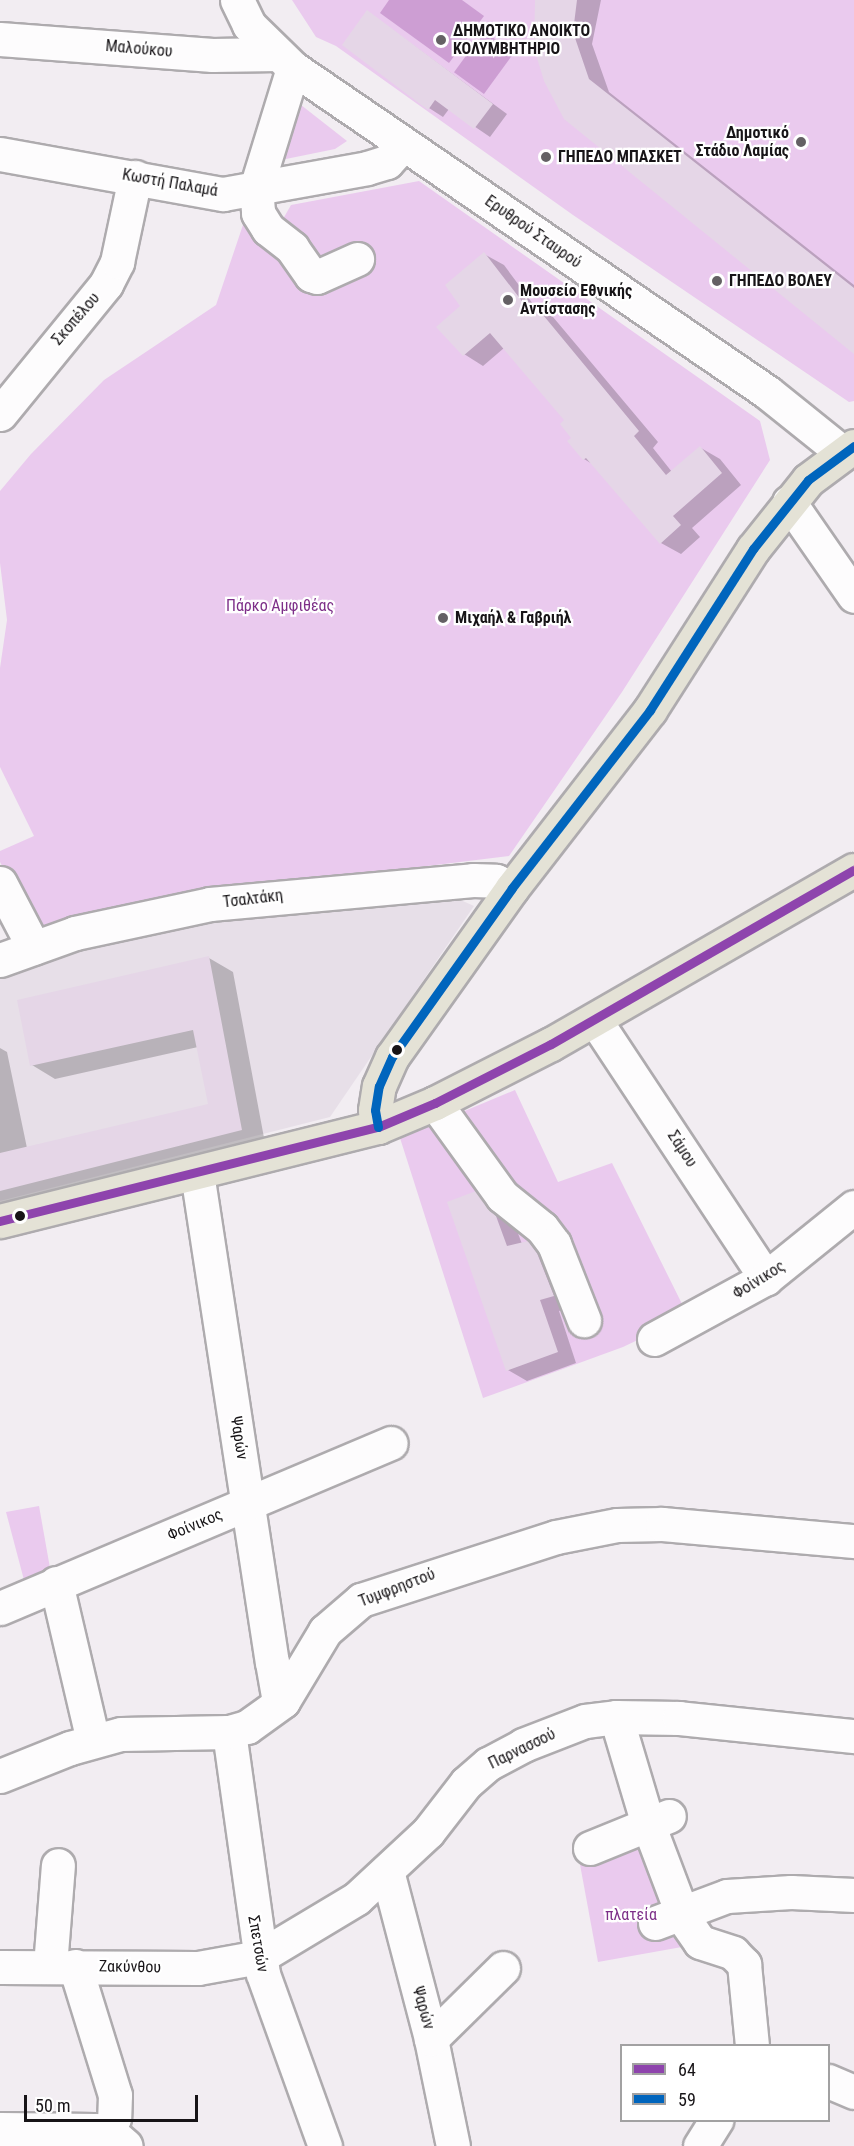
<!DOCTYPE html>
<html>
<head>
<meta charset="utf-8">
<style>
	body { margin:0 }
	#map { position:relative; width:854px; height:2146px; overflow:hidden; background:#f2edf2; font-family:"Roboto Condensed",sans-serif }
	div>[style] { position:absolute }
	.built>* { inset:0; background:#e7dfe8 }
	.green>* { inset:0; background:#eacaee }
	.water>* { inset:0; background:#cd9ed3; transform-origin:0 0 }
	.shadow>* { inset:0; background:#0003 }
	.building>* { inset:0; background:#e5d6e7 }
	.roads { filter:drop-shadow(2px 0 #aeabae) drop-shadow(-2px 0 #aeabae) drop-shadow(0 2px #aeabae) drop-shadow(0 -2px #aeabae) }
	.minor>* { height:33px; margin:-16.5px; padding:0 16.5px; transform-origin:16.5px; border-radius:16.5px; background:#fdfcfd }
	.major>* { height:33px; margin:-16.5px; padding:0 16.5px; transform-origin:16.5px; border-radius:16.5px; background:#e4e2d6 }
	.bus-1>* { height:9px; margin:-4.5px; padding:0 4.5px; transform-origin:4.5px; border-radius:4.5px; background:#8e44ad }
	.bus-2>* { height:9px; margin:-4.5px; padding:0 4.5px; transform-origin:4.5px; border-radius:4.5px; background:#0065bd }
	.dots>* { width:16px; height:16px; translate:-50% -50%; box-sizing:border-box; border:3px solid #fff; border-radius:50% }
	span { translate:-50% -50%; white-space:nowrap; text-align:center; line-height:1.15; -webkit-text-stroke:4.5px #fff; paint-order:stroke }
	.poi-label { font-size:16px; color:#171417; font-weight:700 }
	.left { translate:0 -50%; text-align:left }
	.right { translate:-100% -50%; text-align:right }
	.street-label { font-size:16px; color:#171417 }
	.park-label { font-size:16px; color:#7d2f88 }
	.legend { position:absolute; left:620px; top:2044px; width:210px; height:78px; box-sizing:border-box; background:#fff; border:2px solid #a2a1a2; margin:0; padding:8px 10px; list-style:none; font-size:18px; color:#171417 }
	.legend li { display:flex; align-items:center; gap:12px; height:30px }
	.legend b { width:30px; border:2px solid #a2a1a2 }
	.scale { position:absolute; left:24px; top:2095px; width:174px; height:27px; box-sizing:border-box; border:3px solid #171417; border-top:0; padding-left:8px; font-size:18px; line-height:21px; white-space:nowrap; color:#171417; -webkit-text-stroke:4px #fff; paint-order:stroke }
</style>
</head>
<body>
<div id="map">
	<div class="built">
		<div style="clip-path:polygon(456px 898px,474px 906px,330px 1117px,0 1201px,0 973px,41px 956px,195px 922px)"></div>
	</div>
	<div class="green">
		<div style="clip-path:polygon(292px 0,854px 0,854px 401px,849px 402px,573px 215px,336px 46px,316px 37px)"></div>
		<div style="clip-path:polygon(301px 105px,347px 141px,335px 149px,281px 160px,295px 112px)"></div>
		<div style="clip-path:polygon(419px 181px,760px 421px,770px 460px,622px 692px,509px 856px,200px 894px,39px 938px,0 862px,0 851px,34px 836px,0 767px,0 668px,7px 620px,0 563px,0 491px,31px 454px,104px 380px,216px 305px,246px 216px,279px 226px,291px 205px)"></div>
		<div style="clip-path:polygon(515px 1090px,558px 1182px,612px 1163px,688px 1316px,623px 1347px,483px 1398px,400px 1138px)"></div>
		<div style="clip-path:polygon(39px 1506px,50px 1568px,24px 1580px,6px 1512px)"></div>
		<div style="clip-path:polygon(645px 1833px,693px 1945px,598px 1962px,579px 1859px)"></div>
	</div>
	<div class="water">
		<div style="clip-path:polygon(389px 0,462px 0,484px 16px,449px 63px,380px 13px)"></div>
		<div style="left:484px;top:31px;width:37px;height:51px;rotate:36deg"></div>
	</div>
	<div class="shadow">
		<div style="clip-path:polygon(536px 0,601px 0,592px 44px,609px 92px,854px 285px,854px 352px,566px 118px)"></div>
		<div style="clip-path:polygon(368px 12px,507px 114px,490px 137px,449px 109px,443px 117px,429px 108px)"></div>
		<div style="clip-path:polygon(484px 254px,504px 265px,536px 308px,553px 317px,658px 442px,653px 448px,672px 472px,701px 448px,720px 459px,741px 485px,692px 528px,700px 537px,681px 554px,661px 543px,594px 465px,584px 459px,566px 420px,504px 348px,483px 366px,464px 354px,462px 306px)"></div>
		<div style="clip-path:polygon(209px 958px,233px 972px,265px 1143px,0 1215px,0 1048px,7px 1052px,27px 1148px,210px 1105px,198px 1047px,55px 1079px,32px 1065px)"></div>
		<div style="clip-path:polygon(476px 1193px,495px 1205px,516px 1228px,522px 1244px,528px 1243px,548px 1254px,573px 1307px,559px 1311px,576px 1363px,527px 1381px,508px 1370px)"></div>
	</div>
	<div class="building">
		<div style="clip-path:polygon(535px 0,577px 0,573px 32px,589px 79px,854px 288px,854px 354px,564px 119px,544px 81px,534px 48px)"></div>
		<div style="clip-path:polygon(367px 10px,493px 104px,474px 129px,435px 100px,428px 110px,342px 45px)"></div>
		<div style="clip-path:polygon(484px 252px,528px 309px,534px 304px,639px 431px,634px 436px,666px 475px,700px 446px,722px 473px,673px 516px,681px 525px,660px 544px,586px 458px,583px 460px,567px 441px,571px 438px,560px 424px,564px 420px,490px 333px,463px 356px,436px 327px,460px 306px,445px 285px)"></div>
		<div style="clip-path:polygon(209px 956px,242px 1130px,0 1191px,0 1153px,208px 1104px,193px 1030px,30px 1066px,17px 1000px)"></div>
		<div style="clip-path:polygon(476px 1191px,496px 1216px,507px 1246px,528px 1241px,537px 1253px,554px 1296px,540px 1300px,558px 1352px,506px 1371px,447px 1202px)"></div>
	</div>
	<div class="roads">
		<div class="minor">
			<div style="left:237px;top:0;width:28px;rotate:64deg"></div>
			<div style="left:249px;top:25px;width:62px;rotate:44.3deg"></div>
			<div style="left:293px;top:68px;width:574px;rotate:34.35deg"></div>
			<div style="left:767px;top:392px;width:96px;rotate:38.7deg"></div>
			<div style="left:0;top:39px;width:213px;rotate:4.3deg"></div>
			<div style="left:212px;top:55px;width:66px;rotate:-0.9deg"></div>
			<div style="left:293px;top:68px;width:126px;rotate:107.1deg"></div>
			<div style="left:256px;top:188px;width:25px;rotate:85deg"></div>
			<div style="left:258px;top:213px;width:19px;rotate:58deg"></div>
			<div style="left:268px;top:229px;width:31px;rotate:38deg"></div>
			<div style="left:292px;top:248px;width:33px;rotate:55deg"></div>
			<div style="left:311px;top:275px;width:6px;rotate:18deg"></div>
			<div style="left:317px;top:277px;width:44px;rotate:-24.2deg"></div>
			<div style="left:0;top:154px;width:227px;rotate:10.2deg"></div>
			<div style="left:223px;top:194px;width:146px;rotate:-10.2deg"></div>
			<div style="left:367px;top:168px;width:21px;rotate:-17deg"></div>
			<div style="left:387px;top:162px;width:24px;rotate:-48deg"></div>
			<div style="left:0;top:414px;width:168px;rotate:-50.8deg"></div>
			<div style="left:106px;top:284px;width:25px;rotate:-63deg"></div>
			<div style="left:117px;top:262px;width:87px;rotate:-78deg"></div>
			<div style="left:789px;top:502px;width:114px;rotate:55.3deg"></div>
			<div style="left:0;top:883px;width:73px;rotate:62.4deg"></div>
			<div style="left:0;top:960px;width:80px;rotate:-19.8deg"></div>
			<div style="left:75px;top:933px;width:138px;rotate:-12.1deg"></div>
			<div style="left:210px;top:904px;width:264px;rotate:-5.2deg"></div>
			<div style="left:473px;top:880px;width:23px;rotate:2deg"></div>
			<div style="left:496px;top:881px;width:17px;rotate:24deg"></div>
			<div style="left:595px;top:1020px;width:310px;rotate:56.5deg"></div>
			<div style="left:435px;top:1103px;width:115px;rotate:54.2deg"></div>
			<div style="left:502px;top:1196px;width:51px;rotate:38.7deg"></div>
			<div style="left:542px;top:1228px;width:20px;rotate:53deg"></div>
			<div style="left:554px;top:1244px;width:82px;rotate:68.5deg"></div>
			<div style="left:197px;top:1173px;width:495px;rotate:81.3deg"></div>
			<div style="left:272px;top:1662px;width:35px;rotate:80deg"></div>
			<div style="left:278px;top:1696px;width:7px;rotate:45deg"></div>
			<div style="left:654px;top:1339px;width:128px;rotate:-28.6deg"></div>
			<div style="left:766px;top:1278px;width:113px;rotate:-38.9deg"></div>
			<div style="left:56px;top:1583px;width:162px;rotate:76.8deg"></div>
			<div style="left:0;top:1608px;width:424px;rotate:-22.9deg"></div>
			<div style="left:616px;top:1717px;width:109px;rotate:73.4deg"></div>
			<div style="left:647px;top:1821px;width:105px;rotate:69.3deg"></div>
			<div style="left:684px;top:1919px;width:28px;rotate:55deg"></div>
			<div style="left:700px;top:1942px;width:35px;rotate:18deg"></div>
			<div style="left:733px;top:1953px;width:16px;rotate:45deg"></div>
			<div style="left:744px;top:1964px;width:82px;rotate:84.4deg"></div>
			<div style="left:229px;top:1732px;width:244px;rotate:82deg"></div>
			<div style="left:263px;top:1974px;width:183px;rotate:70.2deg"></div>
			<div style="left:0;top:1776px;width:75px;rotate:-21.8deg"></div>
			<div style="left:70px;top:1748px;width:53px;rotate:-15.4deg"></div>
			<div style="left:121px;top:1734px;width:108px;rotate:-1.1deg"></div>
			<div style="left:229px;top:1732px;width:19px;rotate:-16deg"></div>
			<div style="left:247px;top:1727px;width:44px;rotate:-35.8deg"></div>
			<div style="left:283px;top:1701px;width:82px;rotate:-59deg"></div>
			<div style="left:325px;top:1631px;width:48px;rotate:-40.7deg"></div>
			<div style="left:361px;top:1600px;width:205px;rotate:-17.9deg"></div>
			<div style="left:556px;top:1537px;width:62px;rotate:-11.1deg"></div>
			<div style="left:617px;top:1525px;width:45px;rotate:-1.3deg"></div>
			<div style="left:662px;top:1524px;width:193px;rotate:5.1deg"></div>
			<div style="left:590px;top:1848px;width:85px;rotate:-22.1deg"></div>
			<div style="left:387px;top:1871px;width:174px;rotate:75.3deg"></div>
			<div style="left:431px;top:2039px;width:109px;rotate:78.4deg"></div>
			<div style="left:655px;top:1923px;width:77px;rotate:-20.6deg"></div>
			<div style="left:727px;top:1896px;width:64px;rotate:-3.6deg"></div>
			<div style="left:791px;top:1892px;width:63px;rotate:2.7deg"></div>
			<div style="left:50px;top:1966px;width:101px;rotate:-85.5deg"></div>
			<div style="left:75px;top:1966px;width:135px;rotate:72.8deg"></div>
			<div style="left:115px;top:2095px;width:23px;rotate:92deg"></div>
			<div style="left:0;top:1967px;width:198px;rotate:0.3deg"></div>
			<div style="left:198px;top:1968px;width:62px;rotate:-10.2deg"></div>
			<div style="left:259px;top:1957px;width:114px;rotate:-31deg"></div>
			<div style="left:357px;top:1898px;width:97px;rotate:-42.9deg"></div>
			<div style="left:428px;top:1832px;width:62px;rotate:-52.2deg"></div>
			<div style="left:466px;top:1783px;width:29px;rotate:-41deg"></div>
			<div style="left:488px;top:1764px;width:40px;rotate:-28deg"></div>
			<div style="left:523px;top:1745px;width:66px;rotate:-21.2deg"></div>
			<div style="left:585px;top:1721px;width:31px;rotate:-7deg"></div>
			<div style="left:616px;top:1717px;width:63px;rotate:0.9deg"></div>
			<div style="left:679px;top:1718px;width:176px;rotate:5.9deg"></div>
			<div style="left:431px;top:2039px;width:101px;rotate:-44.6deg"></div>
			<div style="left:828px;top:2081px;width:28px;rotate:23deg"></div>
			<div style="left:0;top:2129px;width:95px;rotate:0.6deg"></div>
			<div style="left:95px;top:2130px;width:17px;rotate:13deg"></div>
			<div style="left:112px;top:2134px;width:18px;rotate:41deg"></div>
			<div style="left:700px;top:2146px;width:31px;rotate:-58deg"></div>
		</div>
		<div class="major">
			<div style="left:378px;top:1127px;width:17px;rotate:-100deg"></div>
			<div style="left:375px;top:1110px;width:24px;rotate:-81deg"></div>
			<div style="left:379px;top:1086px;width:32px;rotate:-66deg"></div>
			<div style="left:392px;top:1057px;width:207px;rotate:-54.6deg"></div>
			<div style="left:512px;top:888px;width:225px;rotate:-52.2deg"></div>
			<div style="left:650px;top:710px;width:191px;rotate:-57.4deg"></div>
			<div style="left:753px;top:549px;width:88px;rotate:-51.4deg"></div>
			<div style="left:808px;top:480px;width:57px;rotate:-36.5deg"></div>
			<div style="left:0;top:1221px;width:390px;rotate:-14deg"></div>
			<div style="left:378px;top:1127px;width:62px;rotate:-22.8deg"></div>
			<div style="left:435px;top:1103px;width:130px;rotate:-27deg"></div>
			<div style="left:551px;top:1044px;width:349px;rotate:-29.9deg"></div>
		</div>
	</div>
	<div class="bus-1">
		<div style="left:0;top:1221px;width:390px;rotate:-14deg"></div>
		<div style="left:378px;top:1127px;width:62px;rotate:-22.8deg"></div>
		<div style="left:435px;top:1103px;width:130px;rotate:-27deg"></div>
		<div style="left:551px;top:1044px;width:349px;rotate:-29.9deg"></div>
	</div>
	<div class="bus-2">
		<div style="left:378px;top:1127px;width:17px;rotate:-100deg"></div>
		<div style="left:375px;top:1110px;width:24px;rotate:-81deg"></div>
		<div style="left:379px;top:1086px;width:32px;rotate:-66deg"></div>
		<div style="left:392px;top:1057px;width:207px;rotate:-54.6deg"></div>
		<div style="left:512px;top:888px;width:225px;rotate:-52.2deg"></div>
		<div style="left:650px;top:710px;width:191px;rotate:-57.4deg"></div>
		<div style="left:753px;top:549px;width:88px;rotate:-51.4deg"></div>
		<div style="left:808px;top:480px;width:57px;rotate:-36.5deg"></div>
	</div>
	<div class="dots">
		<div style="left:441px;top:40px;background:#646064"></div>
		<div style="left:801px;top:142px;background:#646064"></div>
		<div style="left:546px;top:157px;background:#646064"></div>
		<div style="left:717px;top:281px;background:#646064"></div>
		<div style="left:508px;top:300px;background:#646064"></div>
		<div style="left:443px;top:618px;background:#646064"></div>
		<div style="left:397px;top:1050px;background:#171417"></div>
		<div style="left:20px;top:1216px;background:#171417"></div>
	</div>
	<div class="poi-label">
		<span class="left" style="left:453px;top:40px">ΔΗΜΟΤΙΚΟ ΑΝΟΙΚΤΟ<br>ΚΟΛΥΜΒΗΤΗΡΙΟ</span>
		<span class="right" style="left:789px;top:142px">Δημοτικό<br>Στάδιο Λαμίας</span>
		<span class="left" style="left:558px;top:157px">ΓΗΠΕΔΟ ΜΠΑΣΚΕΤ</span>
		<span class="left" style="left:729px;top:281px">ΓΗΠΕΔΟ ΒΟΛΕΥ</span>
		<span class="left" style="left:520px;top:300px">Μουσείο Εθνικής<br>Αντίστασης</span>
		<span class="left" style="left:455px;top:618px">Μιχαήλ &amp; Γαβριήλ</span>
	</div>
	<div class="street-label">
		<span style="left:139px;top:49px;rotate:5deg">Μαλούκου</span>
		<span style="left:170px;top:183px;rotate:10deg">Κωστή Παλαμά</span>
		<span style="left:533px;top:232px;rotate:35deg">Ερυθρού Σταυρού</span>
		<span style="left:76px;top:319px;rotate:-49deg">Σκοπέλου</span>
		<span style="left:253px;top:899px;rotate:-7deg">Τσαλτάκη</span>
		<span style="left:682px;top:1149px;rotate:57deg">Σάμου</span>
		<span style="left:759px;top:1280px;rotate:-32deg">Φοίνικος</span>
		<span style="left:239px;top:1438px;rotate:81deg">Ψαρών</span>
		<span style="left:195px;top:1525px;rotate:-23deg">Φοίνικος</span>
		<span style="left:397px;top:1588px;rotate:-21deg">Τυμφρηστού</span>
		<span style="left:522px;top:1749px;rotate:-26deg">Παρνασσού</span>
		<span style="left:258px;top:1944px;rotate:80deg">Σπετσών</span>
		<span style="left:130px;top:1967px;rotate:1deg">Ζακύνθου</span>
		<span style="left:423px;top:2008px;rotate:74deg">Ψαρών</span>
	</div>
	<div class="park-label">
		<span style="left:280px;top:606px">Πάρκο Αμφιθέας</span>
		<span style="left:631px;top:1915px">πλατεία</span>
	</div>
	<ul class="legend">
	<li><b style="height:8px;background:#8e44ad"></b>64</li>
	<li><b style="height:8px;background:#0065bd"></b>59</li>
	</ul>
	<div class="scale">50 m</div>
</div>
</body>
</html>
